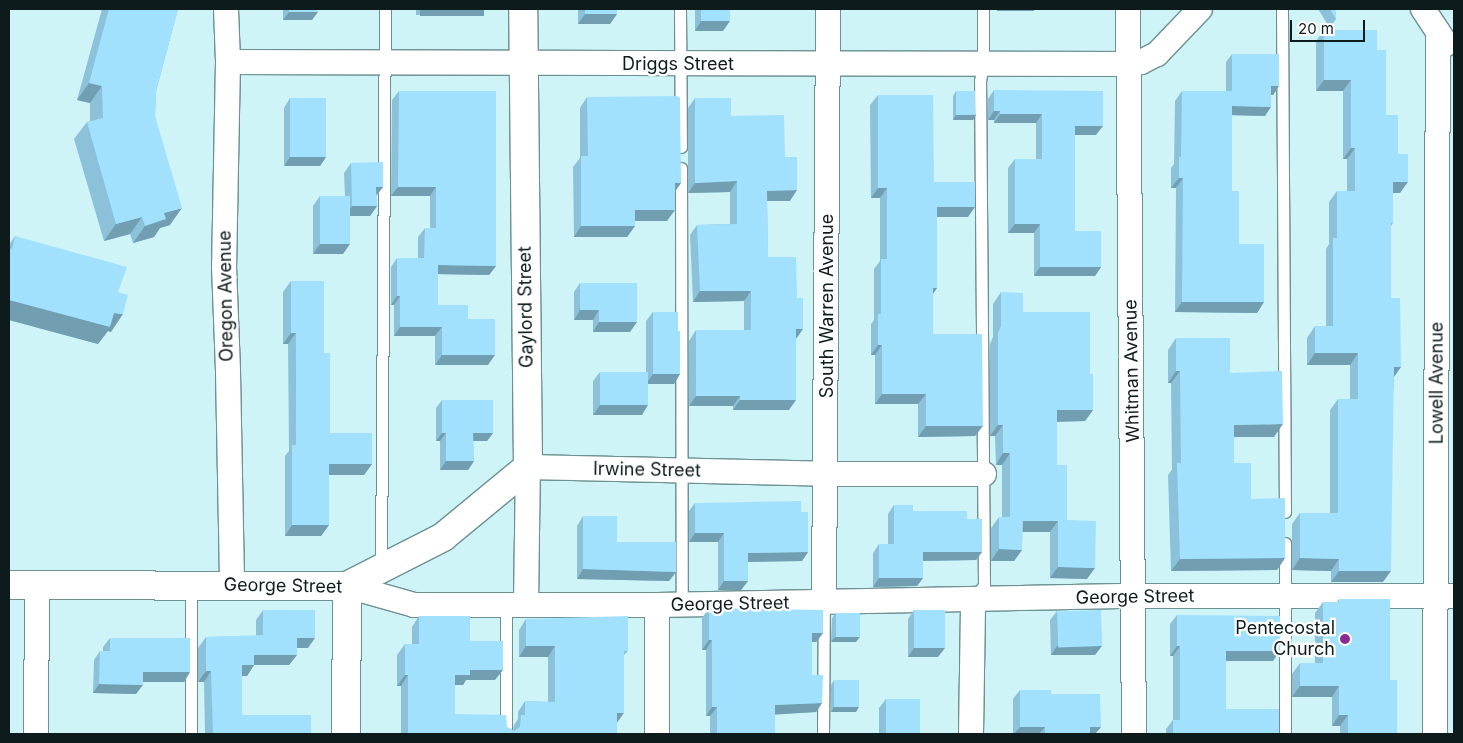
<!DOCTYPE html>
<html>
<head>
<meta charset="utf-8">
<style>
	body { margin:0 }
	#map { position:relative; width:1463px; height:743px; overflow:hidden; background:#cef4f7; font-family:Inter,sans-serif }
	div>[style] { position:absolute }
	.roads { filter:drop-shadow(1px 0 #6d9093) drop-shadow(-1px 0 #6d9093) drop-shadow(0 1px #6d9093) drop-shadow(0 -1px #6d9093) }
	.lane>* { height:11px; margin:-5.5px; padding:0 5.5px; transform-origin:5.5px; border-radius:5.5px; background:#fff }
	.street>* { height:24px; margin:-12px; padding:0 12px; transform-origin:12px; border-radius:12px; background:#fff }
	.secondary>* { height:28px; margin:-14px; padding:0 14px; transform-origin:14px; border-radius:14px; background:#fff }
	.wall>* { inset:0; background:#8bc2da; transform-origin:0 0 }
	.shaded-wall>* { inset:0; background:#719eb1; transform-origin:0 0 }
	.building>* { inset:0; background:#a2e1fd; transform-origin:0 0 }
	.dots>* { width:14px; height:14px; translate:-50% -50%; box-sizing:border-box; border:2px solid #fff; border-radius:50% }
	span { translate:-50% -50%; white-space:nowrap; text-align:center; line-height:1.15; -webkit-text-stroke:4.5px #fff; paint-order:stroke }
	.street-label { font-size:18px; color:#0d1b1c }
	.poi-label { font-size:18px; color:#0d1b1c }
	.right { translate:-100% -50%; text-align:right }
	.frame { position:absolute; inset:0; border:10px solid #0d1b1c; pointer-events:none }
	.scale { position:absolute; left:1290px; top:20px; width:75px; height:22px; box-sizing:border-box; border:2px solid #0d1b1c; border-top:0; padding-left:6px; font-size:15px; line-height:18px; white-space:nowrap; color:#0d1b1c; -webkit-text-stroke:4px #fff; paint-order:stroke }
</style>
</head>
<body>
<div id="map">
	<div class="roads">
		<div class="lane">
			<div style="left:680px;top:9px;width:138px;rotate:89.6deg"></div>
			<div style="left:1282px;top:9px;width:503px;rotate:89.66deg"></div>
			<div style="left:681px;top:168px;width:437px;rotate:89.9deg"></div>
			<div style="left:381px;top:567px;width:558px;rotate:-89.59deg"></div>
			<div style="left:191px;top:586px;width:148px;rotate:90deg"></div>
			<div style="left:974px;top:598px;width:16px;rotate:-52deg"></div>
			<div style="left:984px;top:585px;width:504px;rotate:-90.45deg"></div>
			<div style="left:980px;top:81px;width:17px;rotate:-80deg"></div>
			<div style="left:983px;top:64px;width:55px;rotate:-90deg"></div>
			<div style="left:506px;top:734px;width:129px;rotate:-90deg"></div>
			<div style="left:823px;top:734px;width:131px;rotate:-89.6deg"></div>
			<div style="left:1285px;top:734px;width:191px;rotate:-90deg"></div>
		</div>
		<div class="street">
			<div style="left:226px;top:9px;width:53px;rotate:87.8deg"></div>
			<div style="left:228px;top:62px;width:204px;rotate:91.1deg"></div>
			<div style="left:224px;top:266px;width:106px;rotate:87.8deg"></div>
			<div style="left:228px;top:372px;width:212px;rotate:88.9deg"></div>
			<div style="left:1128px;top:9px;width:725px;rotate:89.53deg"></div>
			<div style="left:1423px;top:9px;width:42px;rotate:56.7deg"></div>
			<div style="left:228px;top:62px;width:901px;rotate:0.13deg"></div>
			<div style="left:1129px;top:64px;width:12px;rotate:-9deg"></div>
			<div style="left:1141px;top:62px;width:18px;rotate:-27deg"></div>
			<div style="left:1157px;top:54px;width:62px;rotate:-46.3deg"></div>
			<div style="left:347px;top:586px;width:70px;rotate:15.8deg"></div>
			<div style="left:414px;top:605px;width:243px"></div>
			<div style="left:657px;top:605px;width:477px;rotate:-1.1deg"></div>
			<div style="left:1134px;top:596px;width:320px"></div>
			<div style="left:824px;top:603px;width:594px;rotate:-89.61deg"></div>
			<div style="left:526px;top:605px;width:138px;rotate:-89.2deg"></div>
			<div style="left:528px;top:467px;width:298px;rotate:1.3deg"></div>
			<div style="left:826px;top:474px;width:158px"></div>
			<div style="left:36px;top:734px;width:149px;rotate:-89.6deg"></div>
			<div style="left:657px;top:734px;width:129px;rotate:-90deg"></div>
			<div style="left:971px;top:734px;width:134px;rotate:-89.1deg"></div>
			<div style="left:1435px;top:734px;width:702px;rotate:-89.76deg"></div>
		</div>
		<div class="secondary">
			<div style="left:9px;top:585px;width:338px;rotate:0.2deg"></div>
			<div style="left:347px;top:586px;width:108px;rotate:-27deg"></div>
			<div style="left:443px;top:537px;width:110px;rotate:-39.5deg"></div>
			<div style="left:528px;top:467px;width:458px;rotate:-90.6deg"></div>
			<div style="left:346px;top:734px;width:148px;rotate:-89.6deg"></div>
		</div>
	</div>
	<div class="wall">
		<div style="clip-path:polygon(102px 9px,178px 9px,156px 91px,155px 116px,170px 225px,160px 228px,154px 237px,133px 243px,130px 234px,104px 241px,74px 139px,87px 122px,90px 121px,90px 103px,77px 100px)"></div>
		<div style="clip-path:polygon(283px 9px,318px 9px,312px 20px,283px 20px)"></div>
		<div style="left:416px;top:9px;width:68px;height:6px"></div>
		<div style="clip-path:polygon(578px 9px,617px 9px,617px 14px,610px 24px,578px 24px)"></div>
		<div style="clip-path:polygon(695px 9px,730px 9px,723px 31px,695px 31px)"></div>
		<div style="clip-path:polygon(1318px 9px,1336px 9px,1336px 19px,1330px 28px)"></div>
		<div style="clip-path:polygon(1324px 30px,1377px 50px,1386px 115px,1398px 154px,1400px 193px,1393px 193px,1393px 223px,1391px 226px,1391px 298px,1401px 367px,1394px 377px,1383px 582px,1331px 582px,1331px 571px,1292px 570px,1292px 524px,1300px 513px,1330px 513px,1330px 410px,1338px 399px,1350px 399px,1350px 365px,1307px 365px,1307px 338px,1315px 326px,1326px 326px,1326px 249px,1329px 244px,1329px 202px,1337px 191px,1347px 191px,1347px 159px,1343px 159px,1343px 91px,1316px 91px,1316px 41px)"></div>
		<div style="clip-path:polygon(1232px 54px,1279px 86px,1273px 95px,1271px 95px,1265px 116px,1232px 115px,1232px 191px,1239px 244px,1264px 302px,1257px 313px,1175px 312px,1176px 188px,1171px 188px,1171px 168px,1174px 164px,1175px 101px,1182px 91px,1226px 91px,1226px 62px)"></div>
		<div style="clip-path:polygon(994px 90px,1096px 135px,1075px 135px,1075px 231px,1101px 267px,1095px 276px,1034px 276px,1034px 233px,1008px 233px,1008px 168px,1015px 159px,1036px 159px,1036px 123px,994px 123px,994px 120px,988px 120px,988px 99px)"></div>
		<div style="clip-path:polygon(399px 91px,496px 266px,489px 275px,438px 274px,438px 305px,468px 319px,488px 365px,435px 365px,435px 336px,394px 336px,394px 305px,391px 305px,391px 267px,397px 258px,418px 258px,418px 237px,425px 228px,430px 228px,430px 196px,391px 196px,392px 100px)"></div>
		<div style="clip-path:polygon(956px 91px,976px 115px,973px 120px,953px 120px,953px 96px)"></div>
		<div style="clip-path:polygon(878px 95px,934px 182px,968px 217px,937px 217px,937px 288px,933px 294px,933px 334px,975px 436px,918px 437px,918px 404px,875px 404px,875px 355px,871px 355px,871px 324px,874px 320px,874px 269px,880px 261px,880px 198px,871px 198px,870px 105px)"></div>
		<div style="clip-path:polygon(587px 97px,681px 183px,675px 192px,667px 221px,635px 221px,635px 226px,627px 237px,574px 237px,573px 167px,580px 158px,580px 108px)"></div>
		<div style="clip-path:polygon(290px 98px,326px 157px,320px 166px,284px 166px,284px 108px)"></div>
		<div style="clip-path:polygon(695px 98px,731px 116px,785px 157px,790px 201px,767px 201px,768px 257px,796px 339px,789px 410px,733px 410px,733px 406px,689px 406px,689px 341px,696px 330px,744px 330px,744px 301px,693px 302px,690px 235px,697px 225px,730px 224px,730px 192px,688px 193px,688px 108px)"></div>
		<div style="clip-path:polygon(351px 163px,383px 187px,376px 196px,377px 206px,370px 216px,350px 216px,343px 254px,313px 254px,313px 206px,320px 196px,345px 196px,344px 173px)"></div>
		<div style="clip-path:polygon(15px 236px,118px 292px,111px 332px,108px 331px,98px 344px,9px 320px,9px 245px)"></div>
		<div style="clip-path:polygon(291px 281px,324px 353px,330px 433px,372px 464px,364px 475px,329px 475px,329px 525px,321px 536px,285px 536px,285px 456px,289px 451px,288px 344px,283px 344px,283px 292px)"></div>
		<div style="clip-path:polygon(580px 283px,630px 332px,593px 332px,593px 320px,574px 320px,574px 292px)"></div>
		<div style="clip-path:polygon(1001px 292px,1090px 374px,1093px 410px,1085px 421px,1057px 422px,1057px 465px,1067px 520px,1087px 579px,1050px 578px,1050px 532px,1022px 532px,1022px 550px,1014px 561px,991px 561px,991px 528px,999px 517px,1002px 517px,1002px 465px,996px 465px,995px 436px,990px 436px,990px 344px,993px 337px,993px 304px)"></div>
		<div style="clip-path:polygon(653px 312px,678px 331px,680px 374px,674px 384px,648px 384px,642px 415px,593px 415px,593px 381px,600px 372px,646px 372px,646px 321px)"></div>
		<div style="clip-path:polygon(1176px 338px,1230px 373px,1274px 437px,1234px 437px,1234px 463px,1251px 499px,1285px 558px,1277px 570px,1171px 571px,1168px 475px,1172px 470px,1171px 383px,1168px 383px,1168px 350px)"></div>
		<div style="clip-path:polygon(442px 400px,493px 433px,487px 441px,473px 441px,474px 461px,468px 470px,440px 470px,440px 441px,436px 441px,436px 408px)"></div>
		<div style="clip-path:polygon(695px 503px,801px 512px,808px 552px,802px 561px,748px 562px,748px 581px,741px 590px,718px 590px,718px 542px,689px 542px,689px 511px)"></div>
		<div style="clip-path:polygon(894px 505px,913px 511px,967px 519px,982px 552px,976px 560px,923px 561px,923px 578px,917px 586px,873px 587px,873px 553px,879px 544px,888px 544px,888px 514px)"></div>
		<div style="clip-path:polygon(583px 516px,617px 542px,676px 572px,669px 581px,577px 579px,577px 526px)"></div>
		<div style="clip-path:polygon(1339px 599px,1390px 680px,1397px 734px,1340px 734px,1340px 726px,1332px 726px,1332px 697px,1292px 697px,1292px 674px,1300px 663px,1315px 663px,1315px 613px,1323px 602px,1337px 602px)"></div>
		<div style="clip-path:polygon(709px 608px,823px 633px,816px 642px,812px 642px,812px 675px,822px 703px,816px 712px,775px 714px,775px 734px,710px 734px,710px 716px,706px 716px,706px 650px,702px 650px,702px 618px)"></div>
		<div style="clip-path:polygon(263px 610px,308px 648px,297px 648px,297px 655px,289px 665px,254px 665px,247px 676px,242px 676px,242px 715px,311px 734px,205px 734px,204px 682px,198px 682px,198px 648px,206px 637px,256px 636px,256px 620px)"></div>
		<div style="clip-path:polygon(914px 610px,938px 657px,908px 657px,908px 619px)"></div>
		<div style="clip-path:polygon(1057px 611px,1095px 655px,1051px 655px,1050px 620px)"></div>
		<div style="clip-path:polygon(836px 613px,856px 642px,831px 642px,832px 618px)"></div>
		<div style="clip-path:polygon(1177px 615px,1273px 661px,1226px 661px,1226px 709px,1279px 734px,1166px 734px,1166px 729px,1173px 720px,1173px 656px,1170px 656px,1170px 624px)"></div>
		<div style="clip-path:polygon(419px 616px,470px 641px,495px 680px,466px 680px,463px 685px,455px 685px,455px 714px,507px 727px,513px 730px,514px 725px,518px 719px,518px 712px,525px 701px,548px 702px,548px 657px,519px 657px,519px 630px,526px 619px,628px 651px,624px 655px,617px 723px,617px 734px,401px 734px,401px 686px,397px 686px,397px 655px,405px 644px,412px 644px,412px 627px)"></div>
		<div style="clip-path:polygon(110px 638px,190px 672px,184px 682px,143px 682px,136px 694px,93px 693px,94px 660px,100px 651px,103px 651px,103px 647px)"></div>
		<div style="clip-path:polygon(834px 680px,856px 712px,831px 712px,831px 685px)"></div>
		<div style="clip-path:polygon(1020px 690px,1051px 694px,1101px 727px,1095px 734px,1013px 734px,1013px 699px)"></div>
		<div style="clip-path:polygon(886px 699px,920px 734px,879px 734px,879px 708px)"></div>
	</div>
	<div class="shaded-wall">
		<div style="left:420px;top:9px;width:64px;height:7px"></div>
		<div style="left:997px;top:9px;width:37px;height:2px"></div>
		<div style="clip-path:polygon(289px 12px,318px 12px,312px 20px,283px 20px)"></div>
		<div style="clip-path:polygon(585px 14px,617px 14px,610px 24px,578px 24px)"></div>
		<div style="clip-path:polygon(701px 21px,730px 21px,723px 31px,695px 31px)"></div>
		<div style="clip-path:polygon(1324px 80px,1351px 80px,1343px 91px,1316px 91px)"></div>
		<div style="clip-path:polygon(89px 83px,102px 86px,90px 103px,77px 100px)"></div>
		<div style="clip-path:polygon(1271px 86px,1279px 86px,1273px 95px,1265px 95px)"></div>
		<div style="clip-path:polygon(1232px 106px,1271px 107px,1265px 116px,1226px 115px)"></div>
		<div style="clip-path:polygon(994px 111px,1000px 111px,994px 120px,988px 120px)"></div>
		<div style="clip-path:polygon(1000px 114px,1042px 114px,1036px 123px,994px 123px)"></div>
		<div style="clip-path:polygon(956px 115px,976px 115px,973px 120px,953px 120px)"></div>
		<div style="clip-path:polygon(1075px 126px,1103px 126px,1096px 135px,1069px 135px)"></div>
		<div style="clip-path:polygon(1351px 148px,1355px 148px,1347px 159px,1343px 159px)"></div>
		<div style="clip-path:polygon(290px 157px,326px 157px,320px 166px,284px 166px)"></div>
		<div style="clip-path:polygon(1179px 178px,1183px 178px,1176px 188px,1171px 188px)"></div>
		<div style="clip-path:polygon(737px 181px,730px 192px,688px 193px,695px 183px)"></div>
		<div style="clip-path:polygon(1393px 182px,1408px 182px,1400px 193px,1385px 193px)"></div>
		<div style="clip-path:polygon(675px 183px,681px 183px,673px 194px)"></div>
		<div style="clip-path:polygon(376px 187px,383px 187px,376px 196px)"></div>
		<div style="clip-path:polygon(398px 187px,436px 187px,430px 196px,391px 196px)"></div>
		<div style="clip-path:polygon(878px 188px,887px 188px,880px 198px,871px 198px)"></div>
		<div style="clip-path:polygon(797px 190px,790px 201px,760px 201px,767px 191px)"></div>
		<div style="clip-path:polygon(352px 206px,377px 206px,370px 216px,345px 216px)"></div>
		<div style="clip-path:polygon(937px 207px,975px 207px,968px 217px,930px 217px)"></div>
		<div style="clip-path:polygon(182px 208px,170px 225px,160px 228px,154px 237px,133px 243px,145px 226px,164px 213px)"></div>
		<div style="clip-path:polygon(635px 210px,675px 210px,667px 221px,627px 221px)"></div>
		<div style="clip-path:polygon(142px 217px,130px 234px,104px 241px,116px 224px)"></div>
		<div style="clip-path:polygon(1015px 224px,1040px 224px,1034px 233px,1008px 233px)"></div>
		<div style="clip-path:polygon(581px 226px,635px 226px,627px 237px,574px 237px)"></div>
		<div style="clip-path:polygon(320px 244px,350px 244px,343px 254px,313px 254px)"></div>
		<div style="clip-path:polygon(438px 265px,496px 266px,489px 275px,431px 274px)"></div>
		<div style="clip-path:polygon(1040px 267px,1101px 267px,1095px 276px,1034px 276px)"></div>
		<div style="clip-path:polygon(933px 288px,937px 288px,930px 298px)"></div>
		<div style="clip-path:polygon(700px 291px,751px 291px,744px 301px,693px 302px)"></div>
		<div style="clip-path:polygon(397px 296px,400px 296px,394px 305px,391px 305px)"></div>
		<div style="clip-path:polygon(9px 300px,114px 313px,123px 314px,111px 332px,108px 331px,98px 344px,9px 320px)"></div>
		<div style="clip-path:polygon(1182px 302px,1264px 302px,1257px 313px,1175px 312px)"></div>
		<div style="clip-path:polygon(580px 310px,599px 310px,593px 320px,574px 320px)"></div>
		<div style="clip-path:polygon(599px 322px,637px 322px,630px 332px,593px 332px)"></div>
		<div style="clip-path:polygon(400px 327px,442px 327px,435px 336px,394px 336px)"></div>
		<div style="clip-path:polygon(796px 329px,803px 329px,796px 339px)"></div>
		<div style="clip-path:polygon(291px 333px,296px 333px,288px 344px,283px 344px)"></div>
		<div style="clip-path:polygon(878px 345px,882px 345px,875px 355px,871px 355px)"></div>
		<div style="clip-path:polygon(1315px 353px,1358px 353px,1350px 365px,1307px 365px)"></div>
		<div style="clip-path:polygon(442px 355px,495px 355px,488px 365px,435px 365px)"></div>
		<div style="clip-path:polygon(1394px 367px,1401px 367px,1393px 378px)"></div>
		<div style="clip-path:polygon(1176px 371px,1180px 371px,1171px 383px,1168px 383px)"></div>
		<div style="clip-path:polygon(653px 374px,680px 374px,674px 384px,646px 384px)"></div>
		<div style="clip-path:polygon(882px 394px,926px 394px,918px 404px,875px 404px)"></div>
		<div style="clip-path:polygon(696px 396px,740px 396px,733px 406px,689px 406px)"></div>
		<div style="clip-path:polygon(740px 400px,796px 400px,789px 410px,733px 410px)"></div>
		<div style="clip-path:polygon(600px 405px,648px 405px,642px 415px,593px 415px)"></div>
		<div style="clip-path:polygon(1057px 410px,1093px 410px,1085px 421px,1049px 422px)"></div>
		<div style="clip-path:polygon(1283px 424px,1274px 437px,1226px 437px,1234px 425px)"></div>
		<div style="clip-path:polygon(998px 425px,1003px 425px,995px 436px,990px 436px)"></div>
		<div style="clip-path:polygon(926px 426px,983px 426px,975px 436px,918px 437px)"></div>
		<div style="clip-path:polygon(442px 433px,446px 433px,440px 441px,436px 441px)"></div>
		<div style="clip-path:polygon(473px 433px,493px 433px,487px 441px,468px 441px)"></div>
		<div style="clip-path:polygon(1003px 453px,1010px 453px,1002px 465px,996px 465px)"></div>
		<div style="clip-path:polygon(446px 461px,474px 461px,468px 470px,440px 470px)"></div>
		<div style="clip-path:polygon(329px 464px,372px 464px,364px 475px,321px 475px)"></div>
		<div style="clip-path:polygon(1023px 521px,1058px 521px,1050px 532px,1015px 532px)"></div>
		<div style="clip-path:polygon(292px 525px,329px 525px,321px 536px,285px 536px)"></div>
		<div style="clip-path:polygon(695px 533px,724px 533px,718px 542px,689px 542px)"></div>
		<div style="clip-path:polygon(999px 549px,1022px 550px,1014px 561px,991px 561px)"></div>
		<div style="clip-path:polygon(808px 552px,802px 561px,741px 562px,748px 553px)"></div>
		<div style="clip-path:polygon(923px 552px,982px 552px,976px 560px,917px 561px)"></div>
		<div style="clip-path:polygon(1285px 558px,1277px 570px,1171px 571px,1180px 559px)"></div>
		<div style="clip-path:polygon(1300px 558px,1339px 559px,1331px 571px,1292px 570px)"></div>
		<div style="clip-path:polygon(1058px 567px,1095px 568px,1087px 579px,1050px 578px)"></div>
		<div style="clip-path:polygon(583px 569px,676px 572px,669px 581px,577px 579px)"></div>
		<div style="clip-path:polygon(1339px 571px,1391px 571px,1383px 582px,1331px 582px)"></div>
		<div style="clip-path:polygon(879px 578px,923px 578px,917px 586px,873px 587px)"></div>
		<div style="clip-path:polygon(724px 581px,748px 581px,741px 590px,718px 590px)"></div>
		<div style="clip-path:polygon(812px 633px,823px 633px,816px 642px,805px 642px)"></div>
		<div style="clip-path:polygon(835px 637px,860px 637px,856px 642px,831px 642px)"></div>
		<div style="clip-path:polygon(297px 638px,315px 638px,308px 648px,289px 648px)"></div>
		<div style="clip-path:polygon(709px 640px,712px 640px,706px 650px,702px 650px)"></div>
		<div style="clip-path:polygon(526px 646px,555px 646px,548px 657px,519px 657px)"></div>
		<div style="clip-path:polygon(1057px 646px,1102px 646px,1095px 655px,1051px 655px)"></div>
		<div style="clip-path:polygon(1177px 646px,1180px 646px,1173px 656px,1170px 656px)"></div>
		<div style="clip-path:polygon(914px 648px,945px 648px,938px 657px,908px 657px)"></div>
		<div style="clip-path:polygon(1226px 651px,1280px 651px,1273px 661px,1219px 661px)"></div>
		<div style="clip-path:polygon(254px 655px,297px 655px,289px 665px,247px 665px)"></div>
		<div style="clip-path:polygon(242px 665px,254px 665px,247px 676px,234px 676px)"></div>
		<div style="clip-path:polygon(470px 670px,503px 670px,495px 680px,466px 680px,463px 685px,447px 685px,455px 675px)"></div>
		<div style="clip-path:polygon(206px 671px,211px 671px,204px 682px,198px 682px)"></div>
		<div style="clip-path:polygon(143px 672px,190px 672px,184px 682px,137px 682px)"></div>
		<div style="clip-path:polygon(405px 675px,408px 675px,401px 686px,397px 686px)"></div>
		<div style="clip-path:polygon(99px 684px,143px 685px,136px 694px,93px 693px)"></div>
		<div style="clip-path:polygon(1300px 686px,1339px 686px,1332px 697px,1292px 697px)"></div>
		<div style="clip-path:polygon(822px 703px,816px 712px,769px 715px,775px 705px)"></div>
		<div style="clip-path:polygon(712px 707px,717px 707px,710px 716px,706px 716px)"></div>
		<div style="clip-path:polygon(834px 707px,859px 707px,856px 712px,831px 712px)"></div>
		<div style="clip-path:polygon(617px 713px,624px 713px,616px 724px)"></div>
		<div style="clip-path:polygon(1339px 715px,1348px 715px,1340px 726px,1332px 726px)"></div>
		<div style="clip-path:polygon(1020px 727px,1045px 727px,1039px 734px,1014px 734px)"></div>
		<div style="clip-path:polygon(1090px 727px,1101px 727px,1095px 734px,1085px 734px)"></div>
	</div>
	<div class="building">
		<div style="clip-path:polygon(109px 9px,178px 9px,156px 91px,155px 116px,182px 208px,164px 213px,166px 219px,145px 226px,142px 217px,116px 224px,87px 122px,103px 118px,102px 86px,89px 83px)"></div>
		<div style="left:289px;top:9px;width:29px;height:3px"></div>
		<div style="left:585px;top:9px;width:32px;height:5px"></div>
		<div style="left:701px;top:9px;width:29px;height:12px"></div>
		<div style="clip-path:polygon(1330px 9px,1336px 9px,1336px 19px)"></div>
		<div style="clip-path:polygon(1324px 30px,1377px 30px,1377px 50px,1386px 50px,1386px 115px,1398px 115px,1398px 154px,1408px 154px,1408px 182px,1393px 182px,1393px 223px,1391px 223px,1391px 298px,1400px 298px,1401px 367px,1394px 367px,1391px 571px,1339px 571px,1339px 559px,1300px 558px,1300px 513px,1338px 513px,1338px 399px,1358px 399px,1358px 353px,1315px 353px,1315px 326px,1333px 326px,1333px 238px,1337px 238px,1337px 191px,1355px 191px,1355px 148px,1351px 148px,1351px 80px,1324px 80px)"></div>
		<div style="clip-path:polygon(1232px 54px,1279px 54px,1279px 86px,1271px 86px,1271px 107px,1232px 106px)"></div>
		<div style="clip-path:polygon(994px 90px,1103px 91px,1103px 126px,1075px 126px,1075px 231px,1101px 231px,1101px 267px,1040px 267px,1040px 224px,1015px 224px,1015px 159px,1042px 159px,1042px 114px,1000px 114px,1000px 111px,994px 111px)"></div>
		<div style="clip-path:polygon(399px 91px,496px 91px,496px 266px,438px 265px,438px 305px,468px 305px,468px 319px,495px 319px,495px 355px,442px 355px,442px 327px,400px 327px,400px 296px,397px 296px,397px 258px,424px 258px,425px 228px,436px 228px,436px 187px,398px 187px)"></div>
		<div style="left:956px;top:91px;width:19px;height:24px"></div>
		<div style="clip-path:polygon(1182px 91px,1232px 91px,1232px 191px,1239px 191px,1239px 244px,1264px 244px,1264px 302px,1182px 302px,1183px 178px,1179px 178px,1179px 157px,1181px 157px)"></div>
		<div style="clip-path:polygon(878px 95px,933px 95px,934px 182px,975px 182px,975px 207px,937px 207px,937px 288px,933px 288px,933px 334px,982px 334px,983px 426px,926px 426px,926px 394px,882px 394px,882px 345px,878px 345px,878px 314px,881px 314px,881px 259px,887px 259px,887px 188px,878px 188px)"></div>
		<div style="clip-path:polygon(677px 96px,680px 98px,681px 183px,675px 183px,675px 210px,635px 210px,635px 226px,581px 226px,581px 156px,588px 156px,587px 97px)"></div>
		<div style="left:290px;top:98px;width:36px;height:59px"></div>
		<div style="clip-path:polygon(695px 98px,731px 98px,731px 116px,784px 115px,785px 157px,797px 157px,797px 190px,767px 191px,768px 257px,796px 257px,797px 298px,803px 298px,803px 329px,796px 329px,796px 400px,740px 400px,740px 396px,696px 396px,696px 330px,751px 330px,751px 291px,700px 291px,697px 225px,737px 224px,737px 181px,695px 183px)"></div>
		<div style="clip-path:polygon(383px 162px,383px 187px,376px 187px,377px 206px,352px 206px,351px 163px)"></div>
		<div style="left:320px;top:196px;width:30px;height:48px"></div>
		<div style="clip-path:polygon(15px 236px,127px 267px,118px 292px,128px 295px,123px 314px,114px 313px,110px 327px,9px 300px,9px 248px,12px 249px)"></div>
		<div style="clip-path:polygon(291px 281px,324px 281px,324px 353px,330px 353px,330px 433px,372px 433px,372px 464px,329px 464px,329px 525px,292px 525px,292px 445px,296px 445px,296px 333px,291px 333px)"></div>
		<div style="clip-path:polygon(580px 283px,637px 283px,637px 322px,599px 322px,599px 310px,580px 310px)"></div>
		<div style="clip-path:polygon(1001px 292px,1023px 293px,1023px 312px,1090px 312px,1090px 374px,1093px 374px,1093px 410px,1057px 410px,1057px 465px,1067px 465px,1067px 520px,1096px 521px,1095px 568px,1058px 567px,1058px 521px,1023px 521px,1022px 550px,999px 549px,999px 517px,1010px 517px,1010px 453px,1003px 453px,1003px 425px,998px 425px,998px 333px,1001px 326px)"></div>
		<div style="clip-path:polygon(653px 312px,678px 312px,678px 331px,680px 331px,680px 374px,653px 374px)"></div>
		<div style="clip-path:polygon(1176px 338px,1230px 338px,1230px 373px,1282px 371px,1283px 424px,1234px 425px,1234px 463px,1251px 463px,1251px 499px,1285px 498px,1285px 558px,1180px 559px,1177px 463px,1181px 463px,1180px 371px,1176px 371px)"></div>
		<div style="left:600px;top:372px;width:48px;height:33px"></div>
		<div style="clip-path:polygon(442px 400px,493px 400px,493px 433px,473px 433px,474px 461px,446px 461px,446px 433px,442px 433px)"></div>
		<div style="clip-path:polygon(801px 501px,801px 512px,808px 512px,808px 552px,748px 553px,748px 581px,724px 581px,724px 533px,695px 533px,695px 503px)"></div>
		<div style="clip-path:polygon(894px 505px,913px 505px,913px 511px,967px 511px,967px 519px,982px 519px,982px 552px,923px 552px,923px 578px,879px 578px,879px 544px,894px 544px)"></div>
		<div style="clip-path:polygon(583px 516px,617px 516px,617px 542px,676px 542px,676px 572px,583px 569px)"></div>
		<div style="clip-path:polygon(1339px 599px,1390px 599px,1390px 680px,1397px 680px,1397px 734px,1348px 734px,1348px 715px,1339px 715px,1339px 686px,1300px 686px,1300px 663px,1323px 663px,1323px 602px,1339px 602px)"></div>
		<div style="clip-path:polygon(709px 608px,823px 610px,823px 633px,812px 633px,812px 675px,823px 675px,822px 703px,775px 705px,775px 734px,717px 734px,717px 707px,712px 707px,712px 640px,709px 640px)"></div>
		<div style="clip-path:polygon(263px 610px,315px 610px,315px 638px,297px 638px,297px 655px,254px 655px,254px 665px,242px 665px,242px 715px,311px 715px,311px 734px,213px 734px,211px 671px,206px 671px,206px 637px,263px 635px)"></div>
		<div style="left:914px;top:610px;width:31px;height:38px"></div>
		<div style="left:1101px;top:610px;width:36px;height:44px;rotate:88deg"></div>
		<div style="left:836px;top:613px;width:24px;height:24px"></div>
		<div style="clip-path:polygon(1177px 615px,1280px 616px,1280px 651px,1226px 651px,1226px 709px,1279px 709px,1279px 734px,1173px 734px,1173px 720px,1180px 720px,1180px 646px,1177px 646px)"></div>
		<div style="clip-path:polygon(419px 616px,470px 616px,470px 641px,503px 641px,503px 670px,470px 670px,470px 675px,455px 675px,455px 714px,506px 715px,507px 727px,514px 731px,520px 727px,521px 715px,525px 715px,525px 701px,555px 702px,555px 646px,526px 646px,526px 619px,628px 616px,628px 651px,624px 651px,624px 713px,617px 713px,617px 734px,408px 734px,408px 675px,405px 675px,405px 644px,419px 644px)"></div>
		<div style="clip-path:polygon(110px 638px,190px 638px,190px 672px,143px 672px,143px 685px,99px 684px,100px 651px,110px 651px)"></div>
		<div style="left:834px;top:680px;width:25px;height:27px"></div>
		<div style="clip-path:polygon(1020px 690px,1051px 690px,1051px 694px,1100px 694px,1101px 727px,1090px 727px,1090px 734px,1045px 734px,1045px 727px,1020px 727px)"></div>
		<div style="left:886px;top:699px;width:34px;height:35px"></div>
	</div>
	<div class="dots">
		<div style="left:1345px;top:639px;background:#8a2b95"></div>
	</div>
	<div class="street-label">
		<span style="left:678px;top:64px">Driggs Street</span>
		<span style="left:226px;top:296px;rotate:-91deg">Oregon Avenue</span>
		<span style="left:827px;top:306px;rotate:-90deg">South Warren Avenue</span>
		<span style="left:526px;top:307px;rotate:-91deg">Gaylord Street</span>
		<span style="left:1132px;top:371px;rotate:-91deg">Whitman Avenue</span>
		<span style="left:1437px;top:383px;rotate:-90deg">Lowell Avenue</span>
		<span style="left:647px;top:470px;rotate:1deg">Irwine Street</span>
		<span style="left:283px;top:586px;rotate:1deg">George Street</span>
		<span style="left:1135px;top:597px;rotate:-1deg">George Street</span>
		<span style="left:730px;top:604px;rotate:-1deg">George Street</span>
	</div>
	<div class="poi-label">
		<span class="right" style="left:1335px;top:639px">Pentecostal<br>Church</span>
	</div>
	<div class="frame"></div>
	<div class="scale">20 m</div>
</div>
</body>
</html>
